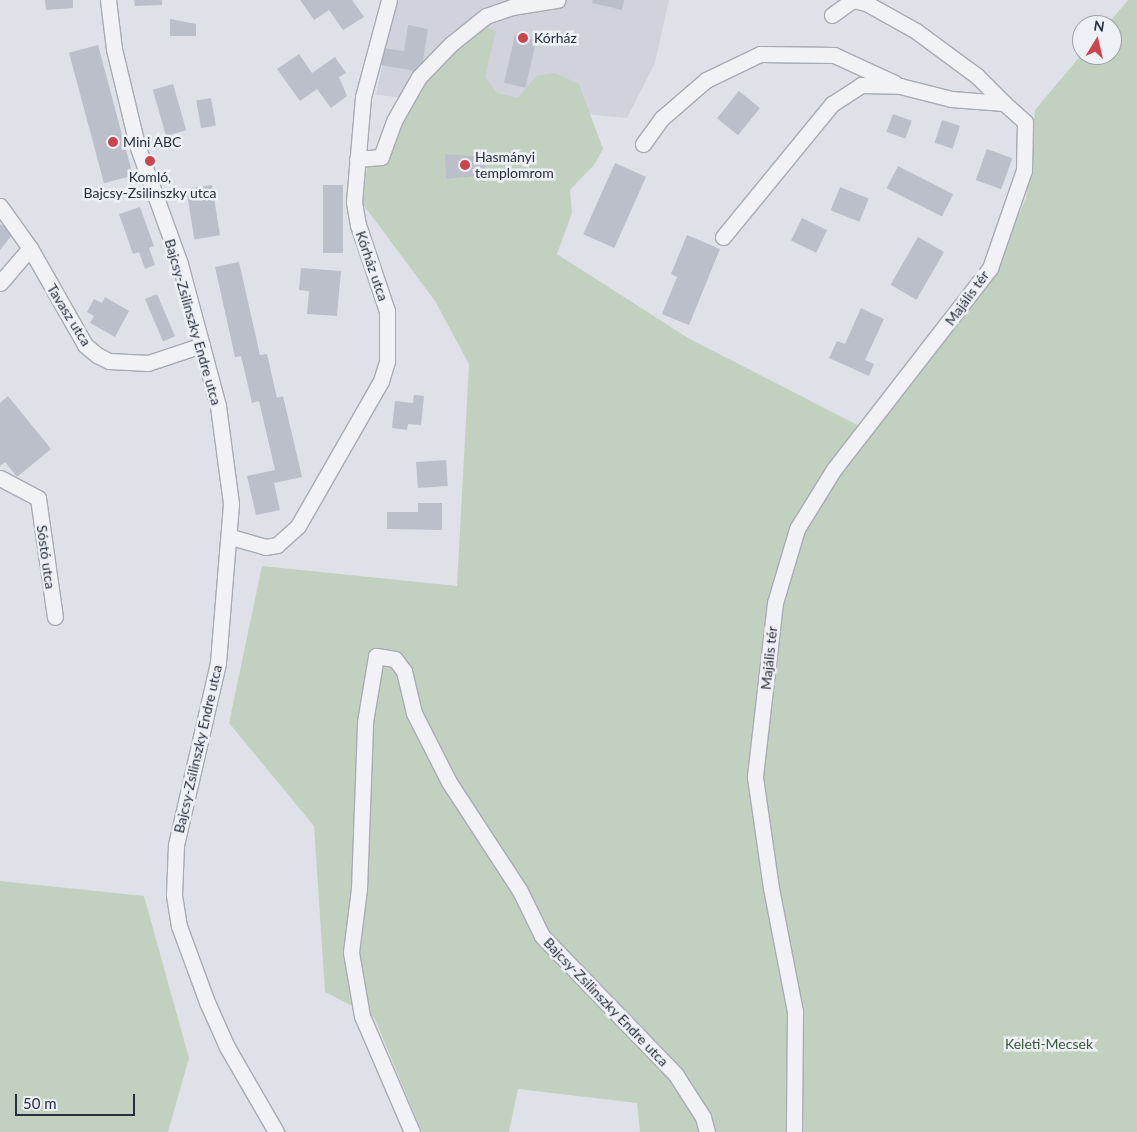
<!DOCTYPE html>
<html>
<head>
<meta charset="utf-8">
<style>
	body { margin:0 }
	#map { position:relative; width:1137px; height:1132px; overflow:hidden; background:#dee1e7; font-family:Lato,sans-serif }
	div>[style] { position:absolute }
	.built>* { inset:0; background:#d0d3dc }
	.green>* { inset:0; background:#c2d1bf }
	.building>* { inset:0; background:#bbbfca; transform-origin:0 0 }
	.roads { filter:drop-shadow(1px 0 #a7abb4) drop-shadow(-1px 0 #a7abb4) drop-shadow(0 1px #a7abb4) drop-shadow(0 -1px #a7abb4) }
	.street>* { height:15px; margin:-7.5px; padding:0 7.5px; transform-origin:7.5px; border-radius:7.5px; background:#f0f2f5 }
	.dots>* { width:14px; height:14px; translate:-50% -50%; box-sizing:border-box; border:2px solid #edf0f5; border-radius:50% }
	span { translate:-50% -50%; white-space:nowrap; text-align:center; line-height:1.15; -webkit-text-stroke:5px #edf0f5; paint-order:stroke }
	.poi-label { font-size:14px; color:#272e3d }
	.left { translate:0 -50%; text-align:left }
	.street-label { font-size:14px; color:#272e3d }
	.park-label { font-size:14px; color:#395935 }
	.north { position:absolute; left:1072px; top:15px; width:50px; height:50px; box-sizing:border-box; background:#edf0f5; border:1px solid #9ea2ab; border-radius:50%; rotate:9deg; font-size:14px; font-weight:700; line-height:20px; text-align:center; color:#272e3d }
	.north::after { content:''; display:block; margin:auto; width:18px; height:22px; background:#cb444e; clip-path:polygon(50% 0,100% 100%,50% 72%,0 100%) }
	.scale { position:absolute; left:15px; top:1094px; width:120px; height:22px; box-sizing:border-box; border:2px solid #272e3d; border-top:0; padding-left:6px; font-size:15px; line-height:18px; white-space:nowrap; color:#272e3d; -webkit-text-stroke:4px #edf0f5; paint-order:stroke }
</style>
</head>
<body>
<div id="map">
	<div class="built">
		<div style="clip-path:polygon(396px 0,669px 0,655px 63px,627px 118px,376px 95px)"></div>
	</div>
	<div class="green">
		<div style="clip-path:polygon(1128px 0,1137px 0,1137px 1132px,640px 1132px,637px 1103px,518px 1089px,509px 1132px,422px 1132px,374px 1017px,325px 992px,314px 826px,229px 723px,262px 566px,457px 586px,469px 364px,435px 301px,362px 203px,368px 161px,388px 143px,432px 67px,483px 27px,496px 31px,485px 77px,497px 93px,518px 98px,536px 76px,555px 73px,579px 84px,603px 149px,594px 165px,570px 190px,572px 213px,557px 254px,688px 338px,871px 432px,946px 340px,1000px 256px,1026px 198px,1035px 110px,1082px 54px,1112px 55px,1112px 25px,1107px 25px)"></div>
		<div style="clip-path:polygon(0 881px,144px 896px,189px 1058px,168px 1132px,0 1132px)"></div>
	</div>
	<div class="building">
		<div style="clip-path:polygon(45px 0,73px 0,73px 8px,46px 10px)"></div>
		<div style="clip-path:polygon(134px 0,162px 0,162px 5px,135px 6px)"></div>
		<div style="clip-path:polygon(300px 0,352px 0,364px 17px,343px 30px,329px 10px,314px 20px)"></div>
		<div style="clip-path:polygon(593px 0,624px 0,622px 10px,592px 3px)"></div>
		<div style="clip-path:polygon(170px 19px,196px 24px,196px 36px,170px 36px)"></div>
		<div style="clip-path:polygon(408px 25px,428px 29px,421px 72px,380px 65px,383px 48px,404px 51px)"></div>
		<div style="left:515px;top:35px;width:22px;height:49px;rotate:13deg"></div>
		<div style="left:98px;top:45px;width:135px;height:30px;rotate:75deg"></div>
		<div style="clip-path:polygon(299px 54px,312px 73px,335px 57px,346px 73px,339px 77px,347px 96px,331px 108px,317px 89px,300px 101px,277px 69px)"></div>
		<div style="left:173px;top:84px;width:48px;height:21px;rotate:74deg"></div>
		<div style="left:739px;top:91px;width:27px;height:35px;rotate:39deg"></div>
		<div style="left:211px;top:98px;width:28px;height:15px;rotate:80deg"></div>
		<div style="left:893px;top:114px;width:20px;height:19px;rotate:20deg"></div>
		<div style="left:942px;top:120px;width:19px;height:24px;rotate:18deg"></div>
		<div style="left:987px;top:149px;width:27px;height:33px;rotate:20deg"></div>
		<div style="clip-path:polygon(445px 154px,485px 157px,485px 175px,446px 179px)"></div>
		<div style="left:615px;top:163px;width:34px;height:78px;rotate:24deg"></div>
		<div style="left:898px;top:166px;width:62px;height:25px;rotate:27deg"></div>
		<div style="left:212px;top:185px;width:51px;height:26px;rotate:81deg"></div>
		<div style="left:343px;top:185px;width:68px;height:20px;rotate:90deg"></div>
		<div style="left:840px;top:187px;width:31px;height:25px;rotate:22deg"></div>
		<div style="clip-path:polygon(140px 207px,154px 246px,149px 248px,155px 265px,145px 269px,139px 252px,133px 254px,119px 214px)"></div>
		<div style="left:802px;top:218px;width:28px;height:25px;rotate:26deg"></div>
		<div style="clip-path:polygon(1px 224px,13px 234px,0 250px,0 226px)"></div>
		<div style="clip-path:polygon(687px 235px,720px 249px,689px 325px,662px 314px,677px 277px,671px 274px)"></div>
		<div style="left:918px;top:237px;width:30px;height:55px;rotate:30deg"></div>
		<div style="clip-path:polygon(239px 262px,260px 355px,267px 354px,277px 398px,283px 396px,302px 477px,274px 483px,280px 510px,256px 515px,247px 476px,275px 470px,259px 401px,252px 403px,241px 356px,235px 357px,215px 267px)"></div>
		<div style="clip-path:polygon(301px 268px,341px 271px,337px 316px,307px 314px,309px 291px,299px 290px)"></div>
		<div style="left:157px;top:294px;width:46px;height:13px;rotate:67deg"></div>
		<div style="clip-path:polygon(105px 297px,129px 311px,115px 337px,90px 323px,94px 316px,87px 312px,94px 299px,102px 303px)"></div>
		<div style="clip-path:polygon(861px 308px,884px 319px,865px 360px,874px 364px,869px 376px,829px 358px,837px 341px,845px 344px)"></div>
		<div style="clip-path:polygon(414px 395px,424px 396px,421px 425px,408px 424px,407px 430px,392px 428px,395px 401px,413px 403px)"></div>
		<div style="clip-path:polygon(8px 396px,51px 449px,17px 477px,5px 462px,0 466px,0 403px)"></div>
		<div style="left:446px;top:460px;width:26px;height:30px;rotate:86deg"></div>
		<div style="clip-path:polygon(418px 503px,442px 503px,442px 530px,387px 529px,387px 512px,418px 512px)"></div>
	</div>
	<div class="roads">
		<div class="street">
			<div style="left:108px;top:0;width:49px;rotate:83deg"></div>
			<div style="left:114px;top:49px;width:99px;rotate:76.5deg"></div>
			<div style="left:137px;top:145px;width:127px;rotate:70.1deg"></div>
			<div style="left:180px;top:264px;width:147px;rotate:75deg"></div>
			<div style="left:218px;top:406px;width:99px;rotate:82.4deg"></div>
			<div style="left:231px;top:504px;width:160px;rotate:94.7deg"></div>
			<div style="left:218px;top:663px;width:187px;rotate:103deg"></div>
			<div style="left:176px;top:845px;width:50px;rotate:92.3deg"></div>
			<div style="left:174px;top:895px;width:31px;rotate:81deg"></div>
			<div style="left:179px;top:926px;width:81px;rotate:69.8deg"></div>
			<div style="left:207px;top:1002px;width:49px;rotate:66deg"></div>
			<div style="left:227px;top:1047px;width:98px;rotate:60deg"></div>
			<div style="left:832px;top:15px;width:26px;rotate:-36deg"></div>
			<div style="left:853px;top:0;width:13px;rotate:13deg"></div>
			<div style="left:866px;top:3px;width:57px;rotate:29.2deg"></div>
			<div style="left:916px;top:31px;width:76px;rotate:36.4deg"></div>
			<div style="left:977px;top:76px;width:38px;rotate:45deg"></div>
			<div style="left:643px;top:144px;width:32px;rotate:-54deg"></div>
			<div style="left:662px;top:118px;width:58px;rotate:-40.8deg"></div>
			<div style="left:706px;top:80px;width:60px;rotate:-25.7deg"></div>
			<div style="left:760px;top:54px;width:74px;rotate:0.8deg"></div>
			<div style="left:834px;top:55px;width:67px;rotate:24.7deg"></div>
			<div style="left:357px;top:159px;width:24px;rotate:-5deg"></div>
			<div style="left:381px;top:157px;width:38px;rotate:-70deg"></div>
			<div style="left:394px;top:121px;width:51px;rotate:-60.4deg"></div>
			<div style="left:419px;top:77px;width:46px;rotate:-45.9deg"></div>
			<div style="left:451px;top:44px;width:45px;rotate:-38.7deg"></div>
			<div style="left:486px;top:16px;width:28px;rotate:-19deg"></div>
			<div style="left:512px;top:7px;width:46px;rotate:-8.8deg"></div>
			<div style="left:0;top:206px;width:52px;rotate:54.5deg"></div>
			<div style="left:30px;top:248px;width:112px;rotate:60.4deg"></div>
			<div style="left:85px;top:345px;width:16px;rotate:40deg"></div>
			<div style="left:97px;top:355px;width:13px;rotate:27deg"></div>
			<div style="left:109px;top:361px;width:39px;rotate:3deg"></div>
			<div style="left:148px;top:363px;width:57px;rotate:-18.4deg"></div>
			<div style="left:723px;top:237px;width:172px;rotate:-50.7deg"></div>
			<div style="left:832px;top:104px;width:35px;rotate:-33deg"></div>
			<div style="left:861px;top:85px;width:39px;rotate:1deg"></div>
			<div style="left:900px;top:86px;width:53px;rotate:14.3deg"></div>
			<div style="left:951px;top:99px;width:53px;rotate:4.3deg"></div>
			<div style="left:1004px;top:103px;width:28px;rotate:42deg"></div>
			<div style="left:1025px;top:122px;width:48px;rotate:91.2deg"></div>
			<div style="left:1024px;top:170px;width:104px;rotate:109.1deg"></div>
			<div style="left:990px;top:268px;width:254px;rotate:127.8deg"></div>
			<div style="left:834px;top:469px;width:70px;rotate:121.7deg"></div>
			<div style="left:797px;top:529px;width:77px;rotate:106.6deg"></div>
			<div style="left:775px;top:603px;width:175px;rotate:96.6deg"></div>
			<div style="left:755px;top:777px;width:112px;rotate:81.8deg"></div>
			<div style="left:771px;top:888px;width:125px;rotate:79deg"></div>
			<div style="left:795px;top:1011px;width:121px;rotate:90.5deg"></div>
			<div style="left:0;top:283px;width:46px;rotate:-49.4deg"></div>
			<div style="left:0;top:478px;width:43px;rotate:27.8deg"></div>
			<div style="left:38px;top:498px;width:120px;rotate:81.9deg"></div>
			<div style="left:231px;top:537px;width:35px;rotate:16deg"></div>
			<div style="left:265px;top:547px;width:12px;rotate:-9deg"></div>
			<div style="left:277px;top:545px;width:28px;rotate:-42deg"></div>
			<div style="left:298px;top:526px;width:167px;rotate:-60.2deg"></div>
			<div style="left:381px;top:381px;width:21px;rotate:-73deg"></div>
			<div style="left:387px;top:361px;width:50px;rotate:-90deg"></div>
			<div style="left:387px;top:311px;width:91px;rotate:-108.6deg"></div>
			<div style="left:358px;top:225px;width:23px;rotate:-100deg"></div>
			<div style="left:354px;top:202px;width:105px;rotate:-85.1deg"></div>
			<div style="left:363px;top:97px;width:100px;rotate:-75deg"></div>
			<div style="left:412px;top:1132px;width:126px;rotate:-113.3deg"></div>
			<div style="left:362px;top:1016px;width:65px;rotate:-99.8deg"></div>
			<div style="left:351px;top:952px;width:64px;rotate:-82.8deg"></div>
			<div style="left:359px;top:889px;width:167px;rotate:-87.9deg"></div>
			<div style="left:365px;top:722px;width:67px;rotate:-80.5deg"></div>
			<div style="left:376px;top:656px;width:19px;rotate:9deg"></div>
			<div style="left:395px;top:659px;width:15px;rotate:53deg"></div>
			<div style="left:404px;top:671px;width:43px;rotate:76.6deg"></div>
			<div style="left:414px;top:713px;width:77px;rotate:63.1deg"></div>
			<div style="left:449px;top:782px;width:130px;rotate:56.9deg"></div>
			<div style="left:520px;top:891px;width:50px;rotate:63.9deg"></div>
			<div style="left:542px;top:936px;width:193px;rotate:46deg"></div>
			<div style="left:676px;top:1075px;width:50px;rotate:57.3deg"></div>
			<div style="left:703px;top:1117px;width:16px;rotate:75deg"></div>
		</div>
	</div>
	<div class="dots">
		<div style="left:523px;top:38px;background:#cb444e"></div>
		<div style="left:113px;top:142px;background:#cb444e"></div>
		<div style="left:150px;top:161px;background:#cb444e"></div>
		<div style="left:465px;top:165px;background:#cb444e"></div>
	</div>
	<div class="poi-label">
		<span class="left" style="left:534px;top:38px">Kórház</span>
		<span class="left" style="left:123px;top:142px">Mini ABC</span>
		<span class="left" style="left:475px;top:165px">Hasmányi<br>templomrom</span>
		<span style="left:150px;top:185px">Komló,<br>Bajcsy-Zsilinszky utca</span>
	</div>
	<div class="street-label">
		<span style="left:372px;top:266px;rotate:71deg">Kórház utca</span>
		<span style="left:967px;top:298px;rotate:-54deg">Majális tér</span>
		<span style="left:69px;top:315px;rotate:58deg">Tavasz utca</span>
		<span style="left:193px;top:322px;rotate:74deg">Bajcsy-Zsilinszky Endre utca</span>
		<span style="left:46px;top:557px;rotate:82deg">Sóstó utca</span>
		<span style="left:769px;top:658px;rotate:-84deg">Majális tér</span>
		<span style="left:198px;top:749px;rotate:-77deg">Bajcsy-Zsilinszky Endre utca</span>
		<span style="left:606px;top:1002px;rotate:46deg">Bajcsy-Zsilinszky Endre utca</span>
	</div>
	<div class="park-label">
		<span style="left:1049px;top:1044px">Keleti-Mecsek</span>
	</div>
	<div class="north">N</div>
	<div class="scale">50 m</div>
</div>
</body>
</html>
